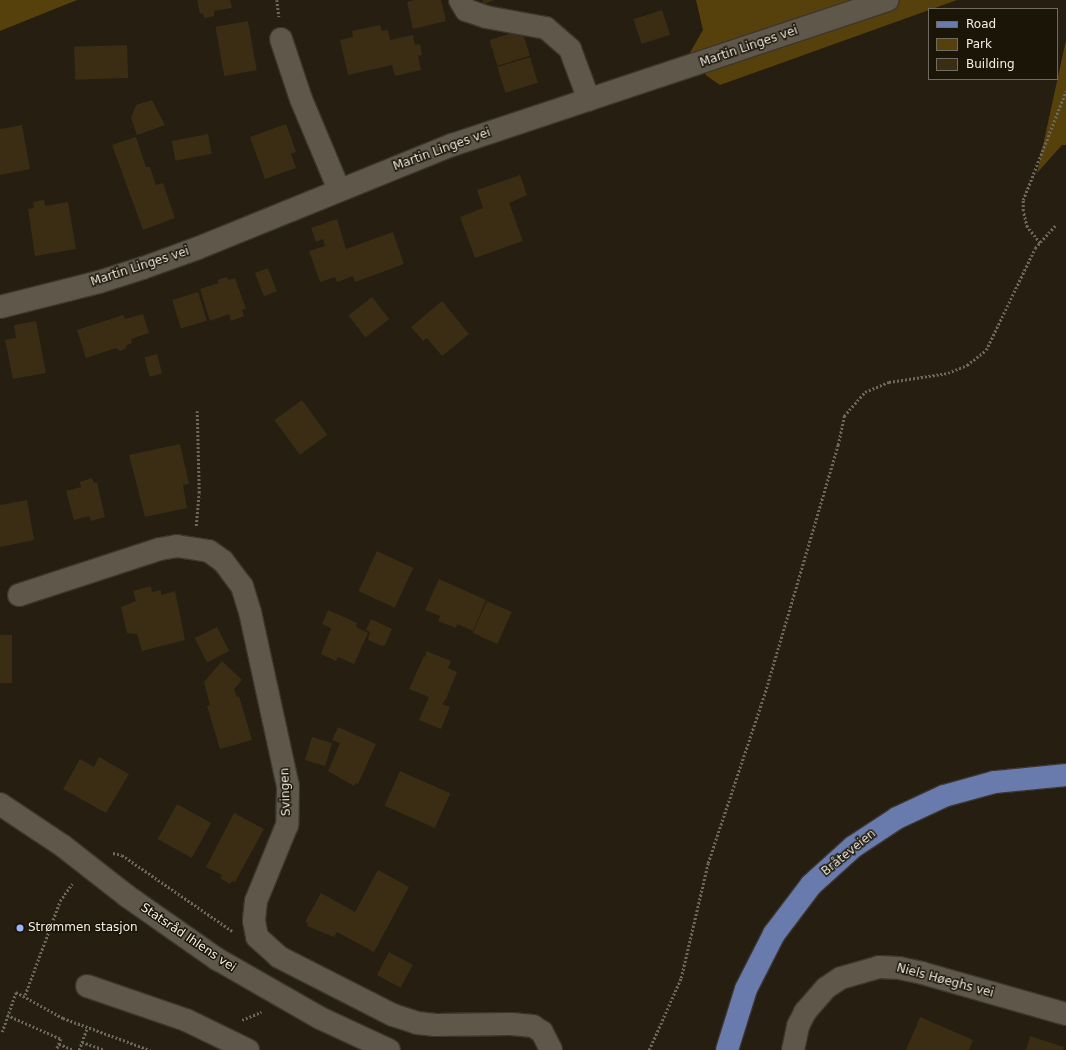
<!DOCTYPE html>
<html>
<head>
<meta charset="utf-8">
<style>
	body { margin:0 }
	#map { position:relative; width:1066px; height:1050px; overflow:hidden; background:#251e11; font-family:"DejaVu Sans",sans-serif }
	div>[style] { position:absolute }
	.green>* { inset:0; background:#56400c }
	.building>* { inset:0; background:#3a2d13; transform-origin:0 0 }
	.path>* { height:2.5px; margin-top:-1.25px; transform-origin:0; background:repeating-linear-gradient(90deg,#6d675c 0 2px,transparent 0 4px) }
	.roads { filter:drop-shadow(1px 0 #3c362f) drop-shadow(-1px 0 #3c362f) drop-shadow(0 1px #3c362f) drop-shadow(0 -1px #3c362f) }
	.minor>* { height:22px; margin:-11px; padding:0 11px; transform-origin:11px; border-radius:11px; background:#5f5749 }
	.major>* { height:22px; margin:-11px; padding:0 11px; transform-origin:11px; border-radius:11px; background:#697aac }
	.dots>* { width:11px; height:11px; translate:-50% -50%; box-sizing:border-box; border:2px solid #1b1508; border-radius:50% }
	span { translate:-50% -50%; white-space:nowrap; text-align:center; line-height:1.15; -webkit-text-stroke:3px #1b1508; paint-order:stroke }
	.street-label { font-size:12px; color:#f3eee6 }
	.poi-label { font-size:12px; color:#f3eee6 }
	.left { translate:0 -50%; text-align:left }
	.legend { position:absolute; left:928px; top:8px; width:130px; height:72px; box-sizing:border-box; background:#1b1508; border:1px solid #716c61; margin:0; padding:5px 7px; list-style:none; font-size:12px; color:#f3eee6 }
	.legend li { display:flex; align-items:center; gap:8px; height:20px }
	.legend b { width:20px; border:1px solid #716c61 }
</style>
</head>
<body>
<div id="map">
	<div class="green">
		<div style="clip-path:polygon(0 0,77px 0,0 31px)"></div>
		<div style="clip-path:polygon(696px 0,957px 0,720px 85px,707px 76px,688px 56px,703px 30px)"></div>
		<div style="clip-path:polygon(1066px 40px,1066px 145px,1062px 145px,1037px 173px)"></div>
	</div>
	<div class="building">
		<div style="clip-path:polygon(197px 0,230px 0,232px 8px,214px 11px,214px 16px,204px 18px,203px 13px,200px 14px)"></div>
		<div style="clip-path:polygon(414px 0,441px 0,446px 21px,413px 29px,407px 2px)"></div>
		<div style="clip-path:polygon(482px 0,495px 0,484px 4px)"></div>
		<div style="left:662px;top:10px;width:26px;height:30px;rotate:72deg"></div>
		<div style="left:248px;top:21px;width:50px;height:33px;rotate:80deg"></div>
		<div style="clip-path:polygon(380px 25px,382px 31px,388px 30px,390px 40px,413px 35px,415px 45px,420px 44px,422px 55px,418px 56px,421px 70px,395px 76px,392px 65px,348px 75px,340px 40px,353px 37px,352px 31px)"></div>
		<div style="left:522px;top:30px;width:27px;height:34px;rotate:73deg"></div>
		<div style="left:127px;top:45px;width:33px;height:53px;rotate:88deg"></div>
		<div style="left:530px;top:57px;width:27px;height:34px;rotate:73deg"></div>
		<div style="clip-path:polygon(152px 100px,165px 125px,137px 135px,131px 118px,136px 105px)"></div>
		<div style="clip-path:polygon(286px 124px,296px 152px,291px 154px,296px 168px,265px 179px,250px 137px)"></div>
		<div style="clip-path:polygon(22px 125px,30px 169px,0 175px,0 129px)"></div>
		<div style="left:208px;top:134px;width:20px;height:37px;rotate:79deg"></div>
		<div style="clip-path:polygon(136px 137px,146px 167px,150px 167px,156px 185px,163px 183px,175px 218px,143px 230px,112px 145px)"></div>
		<div style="clip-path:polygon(520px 175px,527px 195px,509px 203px,523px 241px,475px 258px,460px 217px,483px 208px,477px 190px)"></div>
		<div style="clip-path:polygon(44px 200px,45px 206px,68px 202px,76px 249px,35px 256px,28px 209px,34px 208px,33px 202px)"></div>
		<div style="clip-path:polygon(337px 219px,346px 249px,393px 232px,404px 264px,355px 282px,353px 276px,337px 282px,335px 277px,320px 282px,309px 251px,325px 246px,323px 239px,316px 242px,311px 228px)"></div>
		<div style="left:268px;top:268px;width:25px;height:14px;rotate:69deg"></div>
		<div style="clip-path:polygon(227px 277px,228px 280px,235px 278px,246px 309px,242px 310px,244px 316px,231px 321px,229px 314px,210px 321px,200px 289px,219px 283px,217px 280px)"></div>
		<div style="left:198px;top:292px;width:30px;height:27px;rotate:73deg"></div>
		<div style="left:372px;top:297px;width:28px;height:30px;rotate:52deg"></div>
		<div style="clip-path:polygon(442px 301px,469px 334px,442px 356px,427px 338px,423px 341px,411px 327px)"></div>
		<div style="clip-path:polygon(143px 314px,149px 333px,131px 339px,132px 343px,127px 345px,125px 349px,120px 351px,116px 348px,86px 358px,77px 330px,123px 315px,125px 319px)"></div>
		<div style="clip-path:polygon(36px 321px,46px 373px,13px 379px,5px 340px,16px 338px,14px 325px)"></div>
		<div style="left:157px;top:354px;width:20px;height:13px;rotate:75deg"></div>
		<div style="left:302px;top:400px;width:43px;height:34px;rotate:54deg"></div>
		<div style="clip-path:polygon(180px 444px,189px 484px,183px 485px,187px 508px,145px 517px,129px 455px)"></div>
		<div style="clip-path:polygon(92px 478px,94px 483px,97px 482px,105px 517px,91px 521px,89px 516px,74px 520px,66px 491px,81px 487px,80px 482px)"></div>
		<div style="clip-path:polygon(27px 500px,34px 540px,0 547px,0 505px)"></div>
		<div style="left:377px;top:551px;width:40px;height:44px;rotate:25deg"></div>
		<div style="clip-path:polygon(439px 579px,486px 600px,473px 631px,457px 624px,456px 628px,438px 621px,440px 616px,425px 610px)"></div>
		<div style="clip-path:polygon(151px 586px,152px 592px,161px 590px,161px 595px,175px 591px,185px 640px,142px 651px,137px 634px,127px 633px,121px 607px,136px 601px,133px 591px)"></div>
		<div style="left:487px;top:601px;width:27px;height:35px;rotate:24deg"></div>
		<div style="clip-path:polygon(328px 610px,357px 623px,356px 627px,368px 633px,354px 664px,338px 657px,336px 661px,321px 654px,331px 628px,322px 624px)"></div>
		<div style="clip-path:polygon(371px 619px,392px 629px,385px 645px,382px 646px,368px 640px,370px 632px,366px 630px)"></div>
		<div style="left:217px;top:627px;width:27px;height:25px;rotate:63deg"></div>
		<div style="left:0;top:635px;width:12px;height:48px"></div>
		<div style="clip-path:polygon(426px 651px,451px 661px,448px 668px,457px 672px,446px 699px,442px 704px,450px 707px,441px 729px,419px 720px,429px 697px,409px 689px,424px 656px,426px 657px)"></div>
		<div style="clip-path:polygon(222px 661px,242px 680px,234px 689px,237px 697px,239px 696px,252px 740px,220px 749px,207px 706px,210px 705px,204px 682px)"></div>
		<div style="clip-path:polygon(338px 727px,376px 744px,358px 784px,356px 783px,354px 786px,328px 771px,340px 743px,332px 740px)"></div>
		<div style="left:312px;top:737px;width:21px;height:24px;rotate:17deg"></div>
		<div style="clip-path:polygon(99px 757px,129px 774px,106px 813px,63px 789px,80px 759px,94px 767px)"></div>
		<div style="left:400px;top:771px;width:55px;height:38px;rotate:24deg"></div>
		<div style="left:177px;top:804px;width:39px;height:40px;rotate:29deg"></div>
		<div style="clip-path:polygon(234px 813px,264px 829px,235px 882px,232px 881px,230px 884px,220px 878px,222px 875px,206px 867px)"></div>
		<div style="clip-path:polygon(378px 870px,409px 887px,374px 952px,337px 932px,334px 937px,307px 926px,308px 923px,305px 922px,321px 893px,355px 912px)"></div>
		<div style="left:389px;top:952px;width:27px;height:26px;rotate:28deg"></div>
		<div style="clip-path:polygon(920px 1017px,973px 1040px,969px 1050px,906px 1050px)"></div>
		<div style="clip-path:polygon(1030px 1036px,1064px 1047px,1063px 1050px,1026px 1050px)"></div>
	</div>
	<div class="path">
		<div style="left:277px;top:0;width:17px;rotate:83deg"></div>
		<div style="left:1040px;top:243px;width:21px;rotate:-129deg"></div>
		<div style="left:1027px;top:227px;width:16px;rotate:-104deg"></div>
		<div style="left:1023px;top:211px;width:11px;rotate:-90deg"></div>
		<div style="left:1023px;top:200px;width:117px;rotate:-68.5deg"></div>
		<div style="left:196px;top:526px;width:33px;rotate:-85deg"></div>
		<div style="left:199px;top:493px;width:82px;rotate:-91.4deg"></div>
		<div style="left:113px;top:853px;width:9px;rotate:13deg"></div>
		<div style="left:122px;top:855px;width:134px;rotate:34.6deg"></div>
		<div style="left:25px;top:995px;width:100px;rotate:-69.6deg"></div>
		<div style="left:60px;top:901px;width:21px;rotate:-55deg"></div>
		<div style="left:7px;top:1015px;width:59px;rotate:24deg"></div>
		<div style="left:61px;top:1039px;width:11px;rotate:112deg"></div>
		<div style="left:242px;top:1020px;width:21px;rotate:-23deg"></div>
		<div style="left:2px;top:1032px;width:42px;rotate:-70.7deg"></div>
		<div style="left:16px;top:992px;width:54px;rotate:29deg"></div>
		<div style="left:63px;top:1018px;width:93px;rotate:20.2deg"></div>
		<div style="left:82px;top:1042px;width:24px;rotate:19deg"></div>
		<div style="left:59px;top:1044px;width:16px;rotate:22deg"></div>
		<div style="left:79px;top:1050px;width:23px;rotate:-70deg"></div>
		<div style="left:649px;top:1050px;width:79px;rotate:-66deg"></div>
		<div style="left:681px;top:978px;width:118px;rotate:-76.8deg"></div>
		<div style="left:708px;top:863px;width:176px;rotate:-71.5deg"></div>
		<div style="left:764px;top:696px;width:262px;rotate:-73.6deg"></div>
		<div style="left:838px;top:445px;width:30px;rotate:-78deg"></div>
		<div style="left:844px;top:416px;width:32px;rotate:-49deg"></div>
		<div style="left:865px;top:392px;width:26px;rotate:-23deg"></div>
		<div style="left:889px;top:382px;width:60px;rotate:-8.7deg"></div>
		<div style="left:948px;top:373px;width:21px;rotate:-23deg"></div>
		<div style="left:967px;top:365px;width:24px;rotate:-38deg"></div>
		<div style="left:986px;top:350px;width:113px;rotate:-64.3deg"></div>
		<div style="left:1035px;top:248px;width:30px;rotate:-48deg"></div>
	</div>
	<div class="roads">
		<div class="minor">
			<div style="left:460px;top:0;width:12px;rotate:59deg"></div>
			<div style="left:466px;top:10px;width:21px;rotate:19deg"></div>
			<div style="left:486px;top:17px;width:61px;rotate:10.4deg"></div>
			<div style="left:546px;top:28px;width:32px;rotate:41deg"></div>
			<div style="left:570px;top:49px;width:54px;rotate:69.6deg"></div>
			<div style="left:281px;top:39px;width:63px;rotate:71.6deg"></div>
			<div style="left:301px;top:99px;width:99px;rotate:67.3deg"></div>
			<div style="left:0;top:307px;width:102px;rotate:-14.2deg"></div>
			<div style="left:99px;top:282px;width:46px;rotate:-17.7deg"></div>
			<div style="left:143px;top:268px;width:59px;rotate:-20deg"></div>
			<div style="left:198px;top:248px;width:274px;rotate:-22.1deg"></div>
			<div style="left:452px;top:145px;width:459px;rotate:-18.4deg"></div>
			<div style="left:19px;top:595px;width:148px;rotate:-18.1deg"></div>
			<div style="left:160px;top:549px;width:17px;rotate:-10deg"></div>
			<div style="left:177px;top:546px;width:32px;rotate:9deg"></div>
			<div style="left:209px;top:551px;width:17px;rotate:36deg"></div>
			<div style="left:223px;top:561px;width:31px;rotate:53deg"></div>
			<div style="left:242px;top:586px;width:27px;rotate:73deg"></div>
			<div style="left:250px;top:612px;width:178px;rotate:77.7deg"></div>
			<div style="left:288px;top:786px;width:39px;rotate:91deg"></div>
			<div style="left:287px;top:825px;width:82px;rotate:112.2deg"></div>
			<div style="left:256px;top:901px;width:20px;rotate:96deg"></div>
			<div style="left:254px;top:921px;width:16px;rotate:79deg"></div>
			<div style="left:257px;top:937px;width:30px;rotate:42deg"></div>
			<div style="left:279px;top:957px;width:128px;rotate:27deg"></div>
			<div style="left:393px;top:1015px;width:25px;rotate:18deg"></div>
			<div style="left:417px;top:1023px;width:19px;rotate:6deg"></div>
			<div style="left:436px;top:1025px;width:75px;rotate:-0.8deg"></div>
			<div style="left:511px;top:1024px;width:22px;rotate:5deg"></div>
			<div style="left:533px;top:1026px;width:11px;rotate:34deg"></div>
			<div style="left:542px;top:1032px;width:20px;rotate:63deg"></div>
			<div style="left:0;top:804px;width:76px;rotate:33.7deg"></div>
			<div style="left:63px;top:846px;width:81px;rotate:38deg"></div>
			<div style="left:127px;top:896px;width:110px;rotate:35deg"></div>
			<div style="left:217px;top:959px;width:119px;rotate:29.8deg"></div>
			<div style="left:320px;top:1018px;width:76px;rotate:24.9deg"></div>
			<div style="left:87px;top:986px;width:105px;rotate:19deg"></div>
			<div style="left:186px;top:1020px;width:69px;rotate:25.8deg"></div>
			<div style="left:793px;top:1050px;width:25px;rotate:-78deg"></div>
			<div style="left:798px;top:1026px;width:16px;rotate:-63deg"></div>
			<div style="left:805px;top:1012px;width:32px;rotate:-49deg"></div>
			<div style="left:826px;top:988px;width:18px;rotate:-34deg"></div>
			<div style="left:841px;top:978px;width:40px;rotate:-16deg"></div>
			<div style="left:879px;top:967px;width:20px;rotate:3deg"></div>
			<div style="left:899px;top:968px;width:24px;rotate:12deg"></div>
			<div style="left:922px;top:973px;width:150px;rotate:15.9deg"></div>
		</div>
		<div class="major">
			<div style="left:727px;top:1050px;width:64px;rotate:-72.7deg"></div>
			<div style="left:746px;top:989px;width:62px;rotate:-63deg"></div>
			<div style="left:774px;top:934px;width:61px;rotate:-52.9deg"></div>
			<div style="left:811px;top:885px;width:57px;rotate:-42.1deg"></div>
			<div style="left:853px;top:847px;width:53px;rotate:-33.4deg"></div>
			<div style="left:897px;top:818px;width:52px;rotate:-25.1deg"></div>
			<div style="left:944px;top:796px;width:53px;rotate:-15.4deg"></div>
			<div style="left:995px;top:782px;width:71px;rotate:-5.6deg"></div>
		</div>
	</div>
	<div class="dots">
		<div style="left:20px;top:928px;background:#98b5fd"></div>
	</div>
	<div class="street-label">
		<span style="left:749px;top:47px;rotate:-19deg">Martin Linges vei</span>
		<span style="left:442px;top:150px;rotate:-20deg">Martin Linges vei</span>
		<span style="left:140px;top:267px;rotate:-18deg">Martin Linges vei</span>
		<span style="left:286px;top:792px;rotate:-92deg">Svingen</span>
		<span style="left:849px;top:853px;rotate:-39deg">Bråteveien</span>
		<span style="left:188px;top:938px;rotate:34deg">Statsråd Ihlens vei</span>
		<span style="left:945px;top:981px;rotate:15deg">Niels Høeghs vei</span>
	</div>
	<div class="poi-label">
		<span class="left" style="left:28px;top:928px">Strømmen stasjon</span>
	</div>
	<ul class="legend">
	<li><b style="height:5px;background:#697aac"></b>Road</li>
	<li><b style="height:11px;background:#56400c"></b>Park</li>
	<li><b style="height:11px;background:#3a2d13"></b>Building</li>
	</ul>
</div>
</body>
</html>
